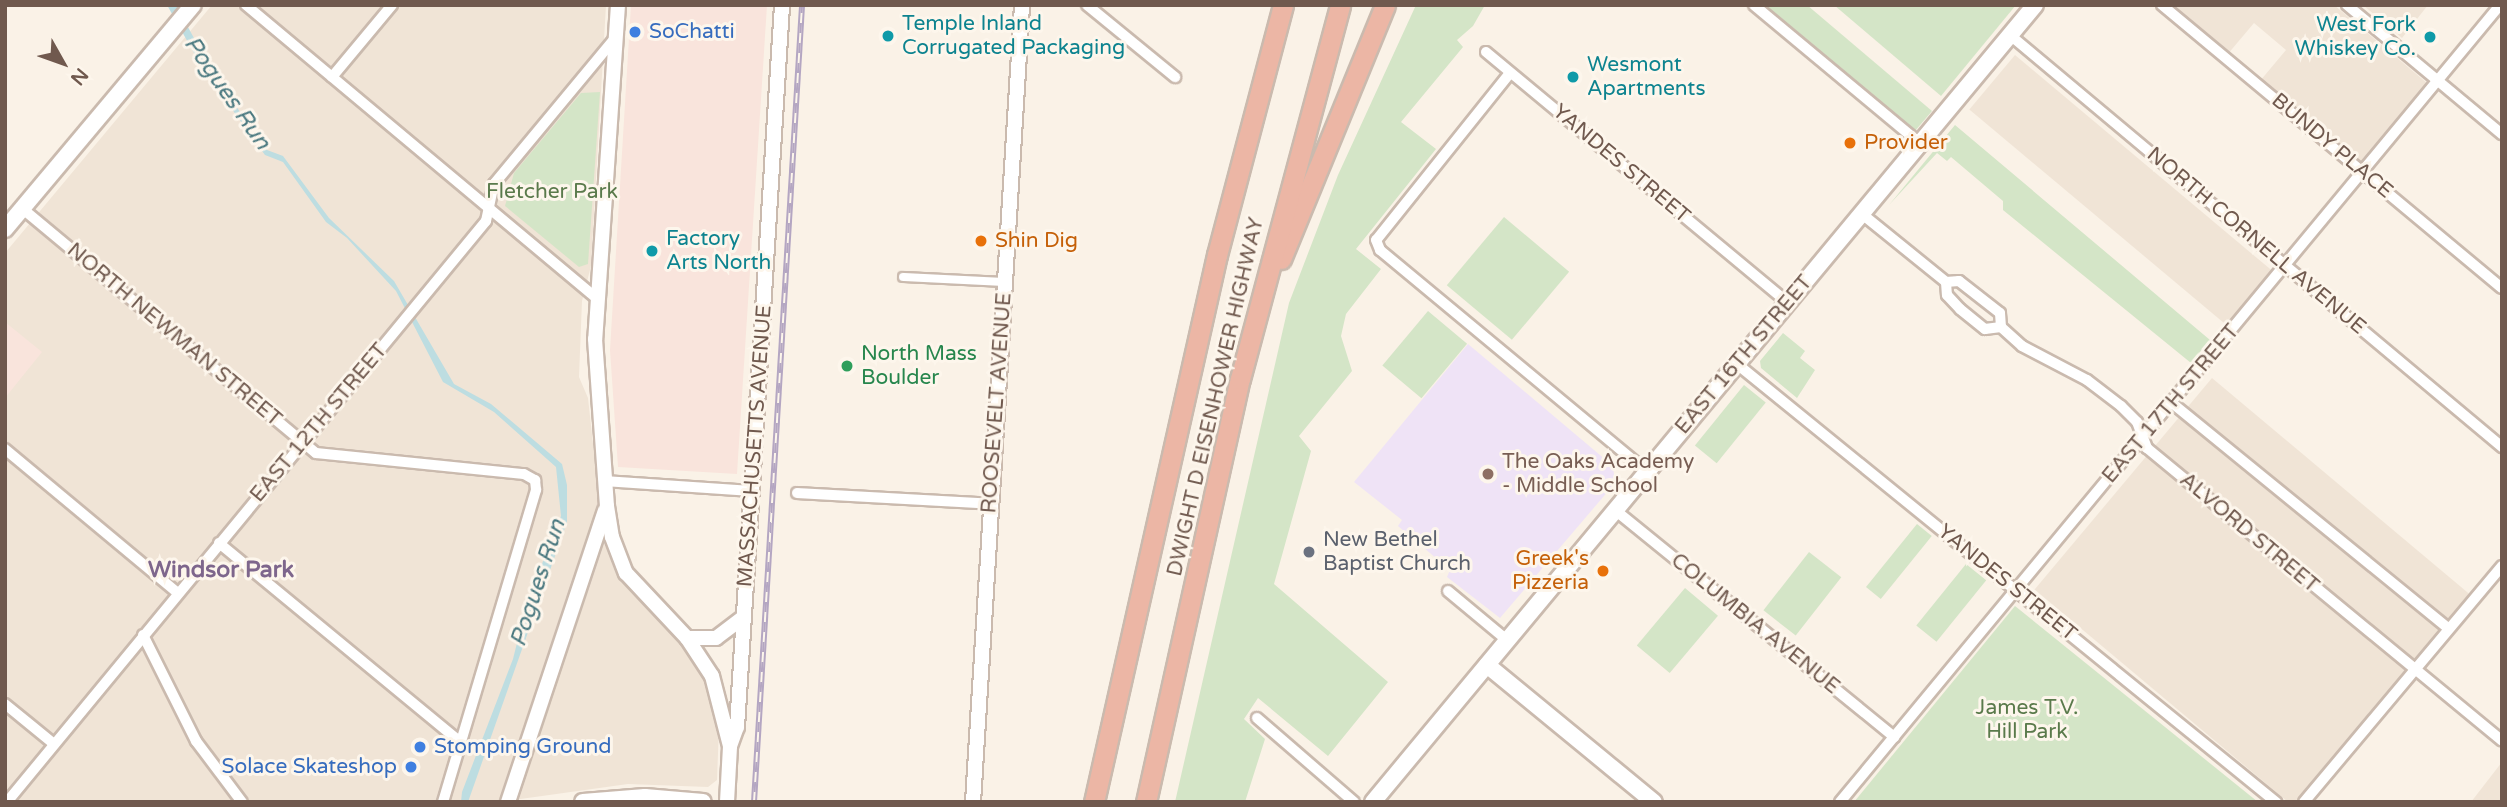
<!DOCTYPE html>
<html>
<head>
<meta charset="utf-8">
<style>
	body { margin:0 }
	#map { position:relative; width:2507px; height:807px; overflow:hidden; background:#faf2e7; font-family:"Varela Round",sans-serif }
	div>[style] { position:absolute }
	.residential>* { inset:0; background:#f0e4d6; transform-origin:0 0 }
	.commercial>* { inset:0; background:#f9e4dc }
	.education>* { inset:0; background:#efe3f6 }
	.green>* { inset:0; background:#d4e5c7; transform-origin:0 0 }
	.water>* { inset:0; background:#bddde1 }
	.roads { filter:drop-shadow(2px 0 #cabaae) drop-shadow(-2px 0 #cabaae) drop-shadow(0 2px #cabaae) drop-shadow(0 -2px #cabaae) }
	.pedestrian>* { height:8px; margin:-4px; padding:0 4px; transform-origin:4px; border-radius:4px; background:#fff }
	.minor>* { height:10px; margin:-5px; padding:0 5px; transform-origin:5px; border-radius:5px; background:#fff }
	.tertiary>* { height:14px; margin:-7px; padding:0 7px; transform-origin:7px; border-radius:7px; background:#fff }
	.secondary>* { height:16px; margin:-8px; padding:0 8px; transform-origin:8px; border-radius:8px; background:#fff }
	.motorway>* { height:19px; margin:-9.5px; padding:0 9.5px; transform-origin:9.5px; border-radius:9.5px; background:#ecb6a5 }
	.rail>* { height:6px; margin-top:-3px; transform-origin:0; background:repeating-linear-gradient(90deg,#fdf6ec 0 10px,#b4a6c2 0 20px); box-sizing:border-box; border-block:2px solid #b4a6c2 }
	.dots>* { width:19px; height:19px; translate:-50% -50%; box-sizing:border-box; border:4px solid #fdf6ec; border-radius:50% }
	span { translate:-50% -50%; white-space:nowrap; text-align:center; line-height:1.15; -webkit-text-stroke:6px #fdf6ec; paint-order:stroke }
	.culture-label { font-size:21px; color:#0d838f }
	.left { translate:0 -50%; text-align:left }
	.right { translate:-100% -50%; text-align:right }
	.shop-label { font-size:21px; color:#366cbe }
	.food-label { font-size:21px; color:#c56008 }
	.street-label { font-size:21px; color:#70594e }
	.park-label { font-size:21px; color:#5a7a4b }
	.leisure-label { font-size:21px; color:#27864d }
	.education-label { font-size:21px; color:#785e54 }
	.worship-label { font-size:21px; color:#5b616d }
	.water-label { font-size:23px; color:#4b7980; font-style:italic }
	.neighbourhood-label { font-size:23px; color:#7e668c; font-weight:700 }
	.frame { position:absolute; inset:0; border:7px solid #70594e; pointer-events:none }
	.north { position:absolute; left:28px; top:28px; width:70px; height:70px; -webkit-text-stroke:5px #fdf6ec; paint-order:stroke; rotate:130deg; font-size:19px; font-weight:700; line-height:28px; text-align:center; color:#70594e }
	.north::after { content:''; display:block; margin:auto; width:24px; height:32px; background:#70594e; clip-path:polygon(50% 0,100% 100%,50% 72%,0 100%) }
</style>
</head>
<body>
<div id="map">
	<div class="residential">
		<div style="clip-path:polygon(212px 5px,606px 5px,591px 266px,582px 301px,579px 377px,588px 398px,604px 544px,627px 587px,681px 640px,705px 677px,719px 727px,717px 780px,708px 787px,628px 784px,499px 802px,5px 802px,5px 253px)"></div>
		<div style="clip-path:polygon(2167px 5px,2334px 5px,2427px 83px,2360px 165px,2260px 81px,2286px 50px,2254px 23px,2227px 55px)"></div>
		<div style="clip-path:polygon(2363px 5px,2428px 5px,2402px 38px)"></div>
		<div style="left:2015px;top:55px;width:337px;height:71px;rotate:40deg"></div>
		<div style="left:2212px;top:378px;width:336px;height:276px;rotate:40deg"></div>
		<div style="clip-path:polygon(2502px 762px,2502px 802px,2471px 802px)"></div>
	</div>
	<div class="commercial">
		<div style="clip-path:polygon(631px 5px,767px 5px,737px 474px,618px 467px,610px 350px)"></div>
		<div style="clip-path:polygon(5px 322px,42px 352px,5px 398px)"></div>
	</div>
	<div class="education">
		<div style="clip-path:polygon(1468px 344px,1613px 466px,1615px 483px,1500px 618px,1447px 577px,1450px 570px,1398px 526px,1402px 520px,1354px 482px)"></div>
	</div>
	<div class="green">
		<div style="clip-path:polygon(1416px 5px,1485px 5px,1473px 26px,1457px 40px,1463px 47px,1401px 122px,1436px 149px,1356px 249px,1381px 269px,1346px 314px,1341px 336px,1352px 371px,1299px 436px,1311px 451px,1274px 584px,1388px 682px,1328px 756px,1258px 698px,1244px 719px,1265px 739px,1245px 802px,1175px 802px,1289px 303px,1338px 175px)"></div>
		<div style="clip-path:polygon(1763px 5px,1807px 5px,1932px 111px,1915px 131px)"></div>
		<div style="clip-path:polygon(1834px 5px,2016px 5px,1941px 96px)"></div>
		<div style="clip-path:polygon(600px 92px,588px 264px,579px 267px,505px 206px,514px 173px,581px 93px)"></div>
		<div style="clip-path:polygon(1955px 125px,2210px 340px,2191px 363px,2003px 210px,2003px 201px,1951px 157px,1947px 161px,1937px 153px,1889px 205px)"></div>
		<div style="left:1504px;top:217px;width:85px;height:89px;rotate:40deg"></div>
		<div style="left:1428px;top:311px;width:51px;height:71px;rotate:40deg"></div>
		<div style="clip-path:polygon(1783px 333px,1805px 351px,1800px 358px,1815px 370px,1797px 398px,1761px 368px,1760px 361px)"></div>
		<div style="left:1744px;top:385px;width:28px;height:78px;rotate:39deg"></div>
		<div style="left:1917px;top:524px;width:19px;height:81px;rotate:39deg"></div>
		<div style="left:1809px;top:552px;width:41px;height:74px;rotate:38deg"></div>
		<div style="left:1966px;top:564px;width:26px;height:79px;rotate:39deg"></div>
		<div style="left:1685px;top:588px;width:43px;height:75px;rotate:40deg"></div>
		<div style="clip-path:polygon(2015px 606px,2258px 802px,1854px 802px)"></div>
	</div>
	<div class="water">
		<div style="clip-path:polygon(167px 5px,176px 5px,214px 75px,267px 150px,283px 156px,329px 218px,394px 281px,454px 384px,491px 404px,562px 464px,567px 485px,567px 522px,468px 802px,461px 802px,462px 792px,513px 659px,528px 599px,561px 516px,556px 467px,494px 412px,443px 382px,396px 291px,347px 238px,326px 222px,283px 162px,265px 155px,203px 69px)"></div>
	</div>
	<div class="roads">
		<div class="pedestrian">
			<div style="left:903px;top:277px;width:102px;rotate:2.8deg"></div>
		</div>
		<div class="minor">
			<div style="left:246px;top:5px;width:460px;rotate:39.9deg"></div>
			<div style="left:1087px;top:5px;width:114px;rotate:39.3deg"></div>
			<div style="left:1754px;top:5px;width:217px;rotate:39.8deg"></div>
			<div style="left:2162px;top:5px;width:442px;rotate:39.8deg"></div>
			<div style="left:2347px;top:5px;width:202px;rotate:39.8deg"></div>
			<div style="left:2010px;top:35px;width:642px;rotate:39.94deg"></div>
			<div style="left:1486px;top:52px;width:393px;rotate:39.7deg"></div>
			<div style="left:1510px;top:73px;width:214px;rotate:128.7deg"></div>
			<div style="left:1376px;top:240px;width:11px;rotate:68deg"></div>
			<div style="left:1380px;top:250px;width:347px;rotate:39.7deg"></div>
			<div style="left:332px;top:77px;width:94px;rotate:-50.2deg"></div>
			<div style="left:23px;top:209px;width:381px;rotate:39.8deg"></div>
			<div style="left:316px;top:453px;width:209px;rotate:5.8deg"></div>
			<div style="left:524px;top:474px;width:13px;rotate:29deg"></div>
			<div style="left:535px;top:480px;width:10px;rotate:84deg"></div>
			<div style="left:536px;top:490px;width:326px;rotate:106.6deg"></div>
			<div style="left:1862px;top:214px;width:108px;rotate:39deg"></div>
			<div style="left:1946px;top:282px;width:13px;rotate:86deg"></div>
			<div style="left:1947px;top:295px;width:19px;rotate:47deg"></div>
			<div style="left:1960px;top:309px;width:32px;rotate:39deg"></div>
			<div style="left:1985px;top:329px;width:16px;rotate:-7deg"></div>
			<div style="left:1946px;top:282px;width:13px;rotate:-4deg"></div>
			<div style="left:1959px;top:281px;width:52px;rotate:38deg"></div>
			<div style="left:2000px;top:313px;width:14px;rotate:86deg"></div>
			<div style="left:2001px;top:327px;width:28px;rotate:42deg"></div>
			<div style="left:2022px;top:346px;width:73px;rotate:27.6deg"></div>
			<div style="left:2087px;top:380px;width:43px;rotate:37.4deg"></div>
			<div style="left:2121px;top:406px;width:23px;rotate:45deg"></div>
			<div style="left:2137px;top:422px;width:28px;rotate:69deg"></div>
			<div style="left:2147px;top:448px;width:460px;rotate:39.5deg"></div>
			<div style="left:1737px;top:364px;width:695px;rotate:39.1deg"></div>
			<div style="left:2172px;top:403px;width:357px;rotate:39.2deg"></div>
			<div style="left:5px;top:449px;width:225px;rotate:39.8deg"></div>
			<div style="left:604px;top:481px;width:148px;rotate:3.9deg"></div>
			<div style="left:797px;top:493px;width:194px;rotate:3.2deg"></div>
			<div style="left:1615px;top:510px;width:360px;rotate:39.1deg"></div>
			<div style="left:219px;top:543px;width:311px;rotate:39.5deg"></div>
			<div style="left:1448px;top:591px;width:78px;rotate:39.8deg"></div>
			<div style="left:143px;top:635px;width:119px;rotate:63.4deg"></div>
			<div style="left:196px;top:741px;width:76px;rotate:53deg"></div>
			<div style="left:5px;top:704px;width:63px;rotate:39.2deg"></div>
			<div style="left:1257px;top:718px;width:128px;rotate:40.9deg"></div>
			<div style="left:7px;top:802px;width:753px;rotate:-50.5deg"></div>
			<div style="left:486px;top:221px;width:38px;rotate:-78deg"></div>
			<div style="left:494px;top:184px;width:191px;rotate:-50.3deg"></div>
			<div style="left:1840px;top:802px;width:1035px;rotate:-50.37deg"></div>
			<div style="left:2304px;top:802px;width:308px;rotate:-50deg"></div>
		</div>
		<div class="tertiary">
			<div style="left:618px;top:5px;width:335px;rotate:93.9deg"></div>
			<div style="left:595px;top:339px;width:167px;rotate:85.9deg"></div>
			<div style="left:607px;top:506px;width:31px;rotate:81deg"></div>
			<div style="left:612px;top:537px;width:39px;rotate:69deg"></div>
			<div style="left:626px;top:573px;width:89px;rotate:46.8deg"></div>
			<div style="left:687px;top:638px;width:45px;rotate:56.7deg"></div>
			<div style="left:712px;top:676px;width:72px;rotate:75.6deg"></div>
			<div style="left:687px;top:638px;width:29px"></div>
			<div style="left:716px;top:638px;width:35px;rotate:-37deg"></div>
			<div style="left:508px;top:802px;width:307px;rotate:-71.6deg"></div>
			<div style="left:727px;top:802px;width:56px;rotate:-86.9deg"></div>
			<div style="left:730px;top:746px;width:20px;rotate:-70deg"></div>
			<div style="left:737px;top:727px;width:723px;rotate:-86.43deg"></div>
			<div style="left:973px;top:802px;width:799px;rotate:-86.48deg"></div>
		</div>
		<div class="secondary">
			<div style="left:5px;top:229px;width:292px;rotate:-50deg"></div>
			<div style="left:1487px;top:665px;width:216px;rotate:39.4deg"></div>
			<div style="left:583px;top:802px;width:62px;rotate:-4.6deg"></div>
			<div style="left:645px;top:797px;width:58px;rotate:4.9deg"></div>
			<div style="left:1373px;top:802px;width:1036px;rotate:-50.29deg"></div>
		</div>
		<div class="motorway">
			<div style="left:1281px;top:259px;width:274px;rotate:-67.7deg"></div>
			<div style="left:1094px;top:802px;width:561px;rotate:-77.33deg"></div>
			<div style="left:1217px;top:255px;width:259px;rotate:-75.2deg"></div>
			<div style="left:1146px;top:802px;width:433px;rotate:-77.5deg"></div>
			<div style="left:1240px;top:379px;width:387px;rotate:-75deg"></div>
		</div>
	</div>
	<div class="rail">
		<div style="left:754px;top:802px;width:798px;rotate:-86.55deg"></div>
	</div>
	<div class="dots">
		<div style="left:635px;top:32px;background:#3f7fe0"></div>
		<div style="left:888px;top:36px;background:#0f9aa8"></div>
		<div style="left:2430px;top:37px;background:#0f9aa8"></div>
		<div style="left:1573px;top:77px;background:#0f9aa8"></div>
		<div style="left:1850px;top:143px;background:#e8710a"></div>
		<div style="left:981px;top:241px;background:#e8710a"></div>
		<div style="left:652px;top:251px;background:#0f9aa8"></div>
		<div style="left:847px;top:366px;background:#2e9e5b"></div>
		<div style="left:1488px;top:474px;background:#8d6e63"></div>
		<div style="left:1309px;top:552px;background:#6b7280"></div>
		<div style="left:1603px;top:571px;background:#e8710a"></div>
		<div style="left:420px;top:747px;background:#3f7fe0"></div>
		<div style="left:411px;top:767px;background:#3f7fe0"></div>
	</div>
	<div class="culture-label">
		<span class="left" style="left:902px;top:36px">Temple Inland<br>Corrugated Packaging</span>
		<span class="right" style="left:2416px;top:37px">West Fork<br>Whiskey Co.</span>
		<span class="left" style="left:1587px;top:77px">Wesmont<br>Apartments</span>
		<span class="left" style="left:666px;top:251px">Factory<br>Arts North</span>
	</div>
	<div class="shop-label">
		<span class="left" style="left:649px;top:32px">SoChatti</span>
		<span class="left" style="left:434px;top:747px">Stomping Ground</span>
		<span class="right" style="left:397px;top:767px">Solace Skateshop</span>
	</div>
	<div class="food-label">
		<span class="left" style="left:1864px;top:143px">Provider</span>
		<span class="left" style="left:995px;top:241px">Shin Dig</span>
		<span class="right" style="left:1589px;top:571px">Greek's<br>Pizzeria</span>
	</div>
	<div class="street-label">
		<span style="left:2332px;top:146px;rotate:40deg">BUNDY PLACE</span>
		<span style="left:1621px;top:164px;rotate:40deg">YANDES STREET</span>
		<span style="left:2256px;top:241px;rotate:40deg">NORTH CORNELL AVENUE</span>
		<span style="left:174px;top:335px;rotate:40deg">NORTH NEWMAN STREET</span>
		<span style="left:1744px;top:355px;rotate:-50deg">EAST 16TH STREET</span>
		<span style="left:1216px;top:397px;rotate:-77deg">DWIGHT D EISENHOWER HIGHWAY</span>
		<span style="left:997px;top:403px;rotate:-86deg">ROOSEVELT AVENUE</span>
		<span style="left:2171px;top:404px;rotate:-50deg">EAST 17TH STREET</span>
		<span style="left:319px;top:423px;rotate:-50deg">EAST 12TH STREET</span>
		<span style="left:755px;top:446px;rotate:-86deg">MASSACHUSETTS AVENUE</span>
		<span style="left:2249px;top:533px;rotate:40deg">ALVORD STREET</span>
		<span style="left:2007px;top:583px;rotate:39deg">YANDES STREET</span>
		<span style="left:1755px;top:624px;rotate:39deg">COLUMBIA AVENUE</span>
	</div>
	<div class="park-label">
		<span style="left:552px;top:192px">Fletcher Park</span>
		<span style="left:2027px;top:720px">James T.V.<br>Hill Park</span>
	</div>
	<div class="leisure-label">
		<span class="left" style="left:861px;top:366px">North Mass<br>Boulder</span>
	</div>
	<div class="education-label">
		<span class="left" style="left:1502px;top:474px">The Oaks Academy<br>- Middle School</span>
	</div>
	<div class="worship-label">
		<span class="left" style="left:1323px;top:552px">New Bethel<br>Baptist Church</span>
	</div>
	<div class="water-label">
		<span style="left:227px;top:93px;rotate:55deg">Pogues Run</span>
		<span style="left:538px;top:583px;rotate:-72deg">Pogues Run</span>
	</div>
	<div class="neighbourhood-label">
		<span style="left:221px;top:570px">Windsor Park</span>
	</div>
	<div class="frame"></div>
	<div class="north">N</div>
</div>
</body>
</html>
